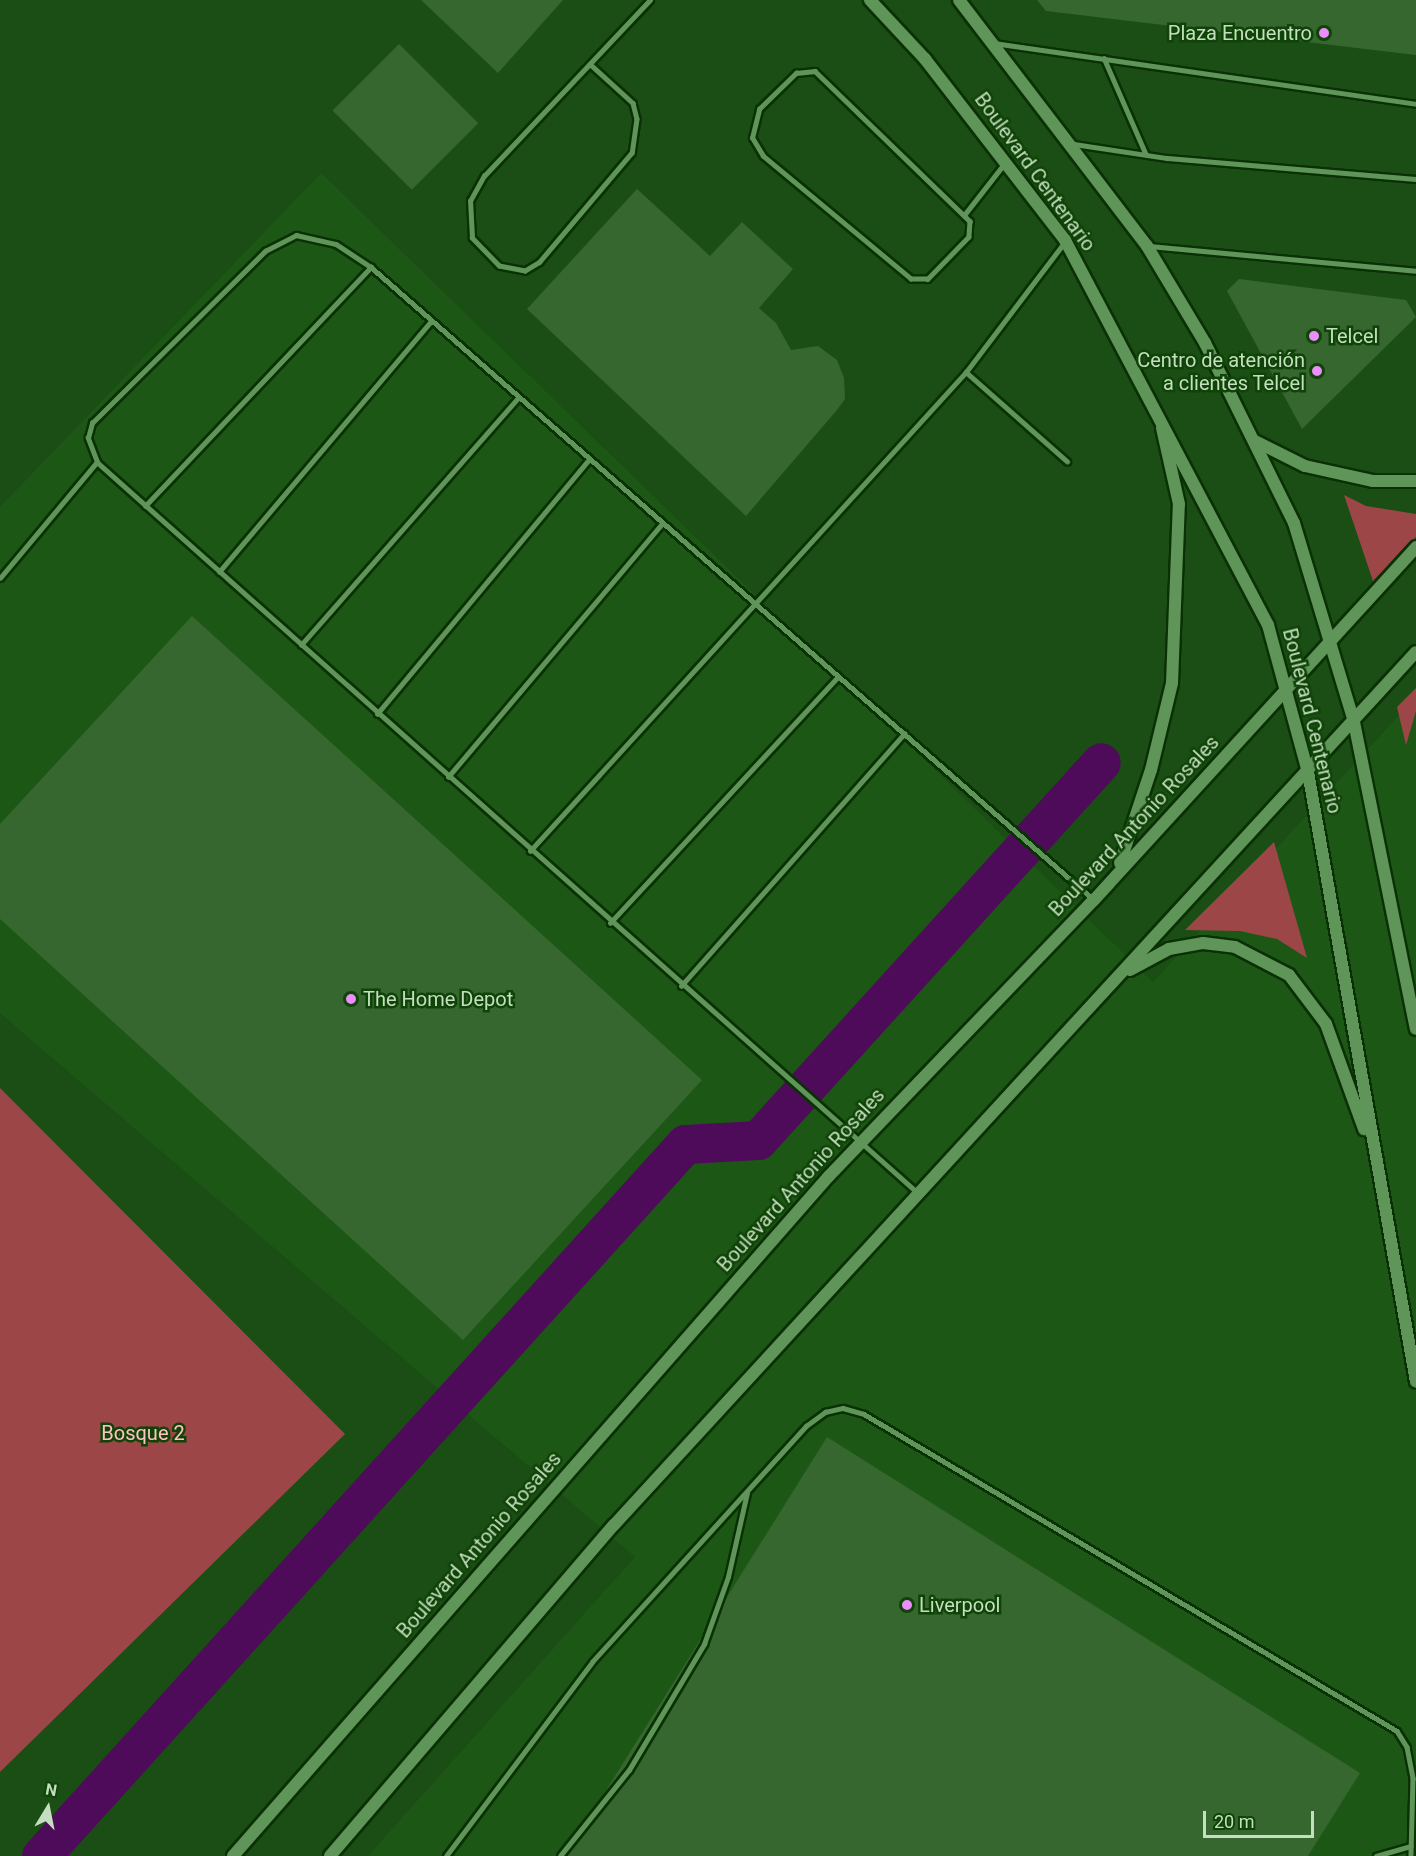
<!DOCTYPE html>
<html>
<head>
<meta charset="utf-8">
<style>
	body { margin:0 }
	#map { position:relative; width:1416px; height:1856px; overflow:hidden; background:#1b4e14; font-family:Roboto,sans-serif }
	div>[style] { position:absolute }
	.built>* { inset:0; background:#1d5715 }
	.green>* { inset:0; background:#9d4648 }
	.canal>* { height:39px; margin:-19.5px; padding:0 19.5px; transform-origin:19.5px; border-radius:19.5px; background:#4e0b59 }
	.building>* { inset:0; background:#35672e; transform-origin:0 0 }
	.roads { filter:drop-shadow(2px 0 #0a3105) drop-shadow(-2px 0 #0a3105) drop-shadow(0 2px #0a3105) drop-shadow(0 -2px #0a3105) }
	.service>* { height:4.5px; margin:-2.25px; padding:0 2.25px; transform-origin:2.25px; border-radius:2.25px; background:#609559 }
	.secondary>* { height:12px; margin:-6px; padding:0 6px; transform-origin:6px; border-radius:6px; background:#609559 }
	.dots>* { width:16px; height:16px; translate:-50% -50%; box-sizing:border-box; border:3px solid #0f4307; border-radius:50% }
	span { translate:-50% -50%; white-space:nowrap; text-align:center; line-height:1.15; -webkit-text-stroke:5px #0f4307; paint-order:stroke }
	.poi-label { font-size:20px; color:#c4dfbf }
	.right { translate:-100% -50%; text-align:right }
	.left { translate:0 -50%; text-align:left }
	.street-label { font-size:20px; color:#c4dfbf }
	.park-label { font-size:20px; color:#fcc3c0 }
	.north { position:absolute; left:18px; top:1778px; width:60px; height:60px; -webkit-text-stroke:4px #0f4307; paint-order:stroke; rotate:10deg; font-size:16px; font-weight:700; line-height:24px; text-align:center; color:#c4dfbf }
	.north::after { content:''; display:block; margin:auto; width:21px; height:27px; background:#c4dfbf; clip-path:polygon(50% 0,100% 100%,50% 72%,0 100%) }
	.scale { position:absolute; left:1203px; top:1811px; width:111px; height:27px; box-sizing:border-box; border:3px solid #c4dfbf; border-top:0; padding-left:8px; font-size:18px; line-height:21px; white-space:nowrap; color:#c4dfbf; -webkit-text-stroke:4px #0f4307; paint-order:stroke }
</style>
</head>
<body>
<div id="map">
	<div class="built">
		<div style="clip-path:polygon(321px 173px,1153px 982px,1416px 697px,1416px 1856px,368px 1856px,635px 1557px,0 1013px,0 507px)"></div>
	</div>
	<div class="green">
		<div style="clip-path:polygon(1344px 495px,1366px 506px,1416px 514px,1416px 537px,1373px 581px)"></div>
		<div style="clip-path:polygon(1416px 688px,1416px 711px,1406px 745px,1397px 707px)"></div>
		<div style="clip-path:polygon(1274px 842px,1307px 958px,1277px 939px,1240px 931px,1185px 930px)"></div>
		<div style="clip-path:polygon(0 1088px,345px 1434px,0 1772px)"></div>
	</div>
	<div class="canal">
		<div style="left:41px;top:1856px;width:960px;rotate:-47.87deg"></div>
		<div style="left:685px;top:1144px;width:73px;rotate:-3.1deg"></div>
		<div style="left:758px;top:1140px;width:510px;rotate:-47.78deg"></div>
	</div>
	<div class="building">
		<div style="clip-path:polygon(421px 0,563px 0,498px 73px)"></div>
		<div style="clip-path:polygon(1037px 0,1416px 0,1416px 55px,1046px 11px)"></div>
		<div style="left:399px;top:44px;width:112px;height:94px;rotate:45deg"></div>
		<div style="clip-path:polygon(637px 189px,710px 256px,742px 222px,793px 269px,759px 308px,776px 323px,791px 350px,818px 346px,837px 360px,844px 378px,845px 399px,837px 410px,746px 516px,527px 309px)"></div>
		<div style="clip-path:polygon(1239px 279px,1406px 300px,1416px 317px,1302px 429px,1227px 291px)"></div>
		<div style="clip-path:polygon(192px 616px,702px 1080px,463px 1340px,0 919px,0 824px)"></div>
		<div style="clip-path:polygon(827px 1437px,1360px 1773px,1308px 1856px,565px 1856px)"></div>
	</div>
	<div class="roads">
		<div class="service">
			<div style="left:994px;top:43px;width:426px;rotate:8.2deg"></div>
			<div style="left:1104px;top:58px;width:105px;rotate:66.4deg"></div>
			<div style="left:590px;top:64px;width:58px;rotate:42.2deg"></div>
			<div style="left:633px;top:103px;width:16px;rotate:76deg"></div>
			<div style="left:637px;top:119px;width:34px;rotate:98deg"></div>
			<div style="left:632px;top:153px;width:143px;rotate:130.2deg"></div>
			<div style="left:540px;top:262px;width:17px;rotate:149deg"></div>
			<div style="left:525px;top:271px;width:26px;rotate:-169deg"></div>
			<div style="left:499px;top:266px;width:39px;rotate:-134deg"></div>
			<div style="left:472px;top:238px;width:37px;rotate:-93deg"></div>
			<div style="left:470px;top:201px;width:29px;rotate:-61deg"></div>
			<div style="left:484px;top:176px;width:242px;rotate:-46.7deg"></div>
			<div style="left:815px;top:71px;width:216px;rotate:44.1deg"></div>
			<div style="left:970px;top:221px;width:16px;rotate:94deg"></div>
			<div style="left:969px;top:237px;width:59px;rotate:134.3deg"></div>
			<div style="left:928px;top:279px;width:17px;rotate:180deg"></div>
			<div style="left:911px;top:279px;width:192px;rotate:-140.3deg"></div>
			<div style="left:763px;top:156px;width:21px;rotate:-121deg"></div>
			<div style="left:752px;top:138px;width:30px;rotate:-76deg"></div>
			<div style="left:759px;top:109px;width:52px;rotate:-44.2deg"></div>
			<div style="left:796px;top:73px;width:19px;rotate:-6deg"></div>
			<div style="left:1074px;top:144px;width:94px;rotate:8.6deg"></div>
			<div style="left:1167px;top:158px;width:250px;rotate:4.8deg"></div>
			<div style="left:965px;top:214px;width:63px;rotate:-52deg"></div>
			<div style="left:1149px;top:246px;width:268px;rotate:5.3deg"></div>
			<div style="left:966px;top:372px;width:135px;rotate:41.4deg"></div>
			<div style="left:97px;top:462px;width:26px;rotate:-111deg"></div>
			<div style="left:88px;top:438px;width:16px;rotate:-75deg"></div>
			<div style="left:92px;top:423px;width:244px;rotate:-44.8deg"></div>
			<div style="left:265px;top:251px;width:35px;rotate:-27deg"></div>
			<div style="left:296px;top:235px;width:41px;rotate:12.7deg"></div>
			<div style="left:336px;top:244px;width:42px;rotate:33.3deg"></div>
			<div style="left:371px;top:267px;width:961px;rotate:41.2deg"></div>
			<div style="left:145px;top:506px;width:329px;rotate:-46.6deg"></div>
			<div style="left:219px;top:572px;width:327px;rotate:-49.8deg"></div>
			<div style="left:0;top:578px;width:151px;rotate:-50.1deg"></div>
			<div style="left:97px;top:462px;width:1098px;rotate:41.68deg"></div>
			<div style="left:301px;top:645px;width:329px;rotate:-48.7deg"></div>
			<div style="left:377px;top:714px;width:331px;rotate:-50.2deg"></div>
			<div style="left:448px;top:777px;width:331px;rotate:-49.8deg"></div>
			<div style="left:530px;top:851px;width:648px;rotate:-47.69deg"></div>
			<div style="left:966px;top:372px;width:162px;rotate:-52.8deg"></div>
			<div style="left:610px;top:923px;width:335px;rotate:-47.2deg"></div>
			<div style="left:681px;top:986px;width:337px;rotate:-48.5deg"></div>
			<div style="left:446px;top:1856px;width:243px;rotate:-53deg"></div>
			<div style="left:592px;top:1662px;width:319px;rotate:-47.8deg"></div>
			<div style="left:806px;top:1426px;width:24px;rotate:-36deg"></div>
			<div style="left:825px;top:1412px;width:18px;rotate:-13deg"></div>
			<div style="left:843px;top:1408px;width:22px;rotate:16deg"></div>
			<div style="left:864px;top:1414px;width:620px;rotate:30.74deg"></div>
			<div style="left:1397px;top:1731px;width:19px;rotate:58deg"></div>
			<div style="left:1407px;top:1747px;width:32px;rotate:79deg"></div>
			<div style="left:1413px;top:1778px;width:78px;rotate:91.5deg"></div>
			<div style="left:560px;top:1856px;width:110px;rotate:-51.3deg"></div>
			<div style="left:629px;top:1770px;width:147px;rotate:-59.2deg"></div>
			<div style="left:704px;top:1644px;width:71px;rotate:-70.3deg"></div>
			<div style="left:728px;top:1577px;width:86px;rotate:-77.3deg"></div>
			<div style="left:1376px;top:1856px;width:36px;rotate:-16deg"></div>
		</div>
		<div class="secondary">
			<div style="left:870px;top:0;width:81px;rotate:47deg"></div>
			<div style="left:925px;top:59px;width:229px;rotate:52.3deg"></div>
			<div style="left:1065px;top:240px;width:435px;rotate:62.2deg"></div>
			<div style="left:1268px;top:625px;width:152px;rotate:74.8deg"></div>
			<div style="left:1308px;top:772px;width:619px;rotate:79.96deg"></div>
			<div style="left:959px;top:0;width:310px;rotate:52.6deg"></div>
			<div style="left:1147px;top:246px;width:113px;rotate:59.1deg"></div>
			<div style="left:1205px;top:343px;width:201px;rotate:63.7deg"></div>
			<div style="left:1294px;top:523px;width:208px;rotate:73.2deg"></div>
			<div style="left:1354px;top:722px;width:313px;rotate:78.6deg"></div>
			<div style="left:1255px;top:441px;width:56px;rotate:26.6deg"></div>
			<div style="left:1305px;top:466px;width:70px;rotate:12.4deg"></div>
			<div style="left:1373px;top:481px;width:43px"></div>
			<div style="left:1120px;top:863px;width:98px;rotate:-71.6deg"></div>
			<div style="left:1151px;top:770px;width:89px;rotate:-76.4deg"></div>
			<div style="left:1172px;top:683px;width:179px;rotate:-87.8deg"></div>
			<div style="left:1179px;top:504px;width:78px;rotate:-102.6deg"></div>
			<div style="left:1130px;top:970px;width:44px;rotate:-28.3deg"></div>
			<div style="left:1169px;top:949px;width:35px;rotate:-10deg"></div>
			<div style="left:1203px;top:943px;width:32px;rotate:7deg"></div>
			<div style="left:1235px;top:947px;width:61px;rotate:27.4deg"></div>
			<div style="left:1289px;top:975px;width:61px;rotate:52.9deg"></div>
			<div style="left:1326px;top:1024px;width:112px;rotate:70.1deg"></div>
			<div style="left:233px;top:1856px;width:904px;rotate:-48.77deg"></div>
			<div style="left:829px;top:1176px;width:383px;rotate:-46.2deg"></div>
			<div style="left:1094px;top:900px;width:478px;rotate:-47.6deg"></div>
			<div style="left:330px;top:1856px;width:436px;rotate:-49.4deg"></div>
			<div style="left:614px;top:1525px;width:1185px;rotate:-47.43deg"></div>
		</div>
	</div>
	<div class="dots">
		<div style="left:1324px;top:33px;background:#eb8dfc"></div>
		<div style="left:1314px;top:336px;background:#eb8dfc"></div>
		<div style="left:1317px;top:371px;background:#eb8dfc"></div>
		<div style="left:351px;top:999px;background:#eb8dfc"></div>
		<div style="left:907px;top:1605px;background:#eb8dfc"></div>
	</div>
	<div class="poi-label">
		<span class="right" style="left:1312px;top:33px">Plaza Encuentro</span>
		<span class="left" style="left:1326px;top:336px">Telcel</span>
		<span class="right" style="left:1305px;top:372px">Centro de atención<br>a clientes Telcel</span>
		<span class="left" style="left:363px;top:999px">The Home Depot</span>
		<span class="left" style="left:919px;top:1605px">Liverpool</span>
	</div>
	<div class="street-label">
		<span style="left:1035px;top:172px;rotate:54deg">Boulevard Centenario</span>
		<span style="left:1312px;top:721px;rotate:76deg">Boulevard Centenario</span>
		<span style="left:1134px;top:826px;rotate:-47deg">Boulevard Antonio Rosales</span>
		<span style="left:801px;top:1180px;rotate:-48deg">Boulevard Antonio Rosales</span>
		<span style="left:479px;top:1545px;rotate:-49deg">Boulevard Antonio Rosales</span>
	</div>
	<div class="park-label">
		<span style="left:143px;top:1433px">Bosque 2</span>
	</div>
	<div class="north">N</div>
	<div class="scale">20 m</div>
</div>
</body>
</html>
